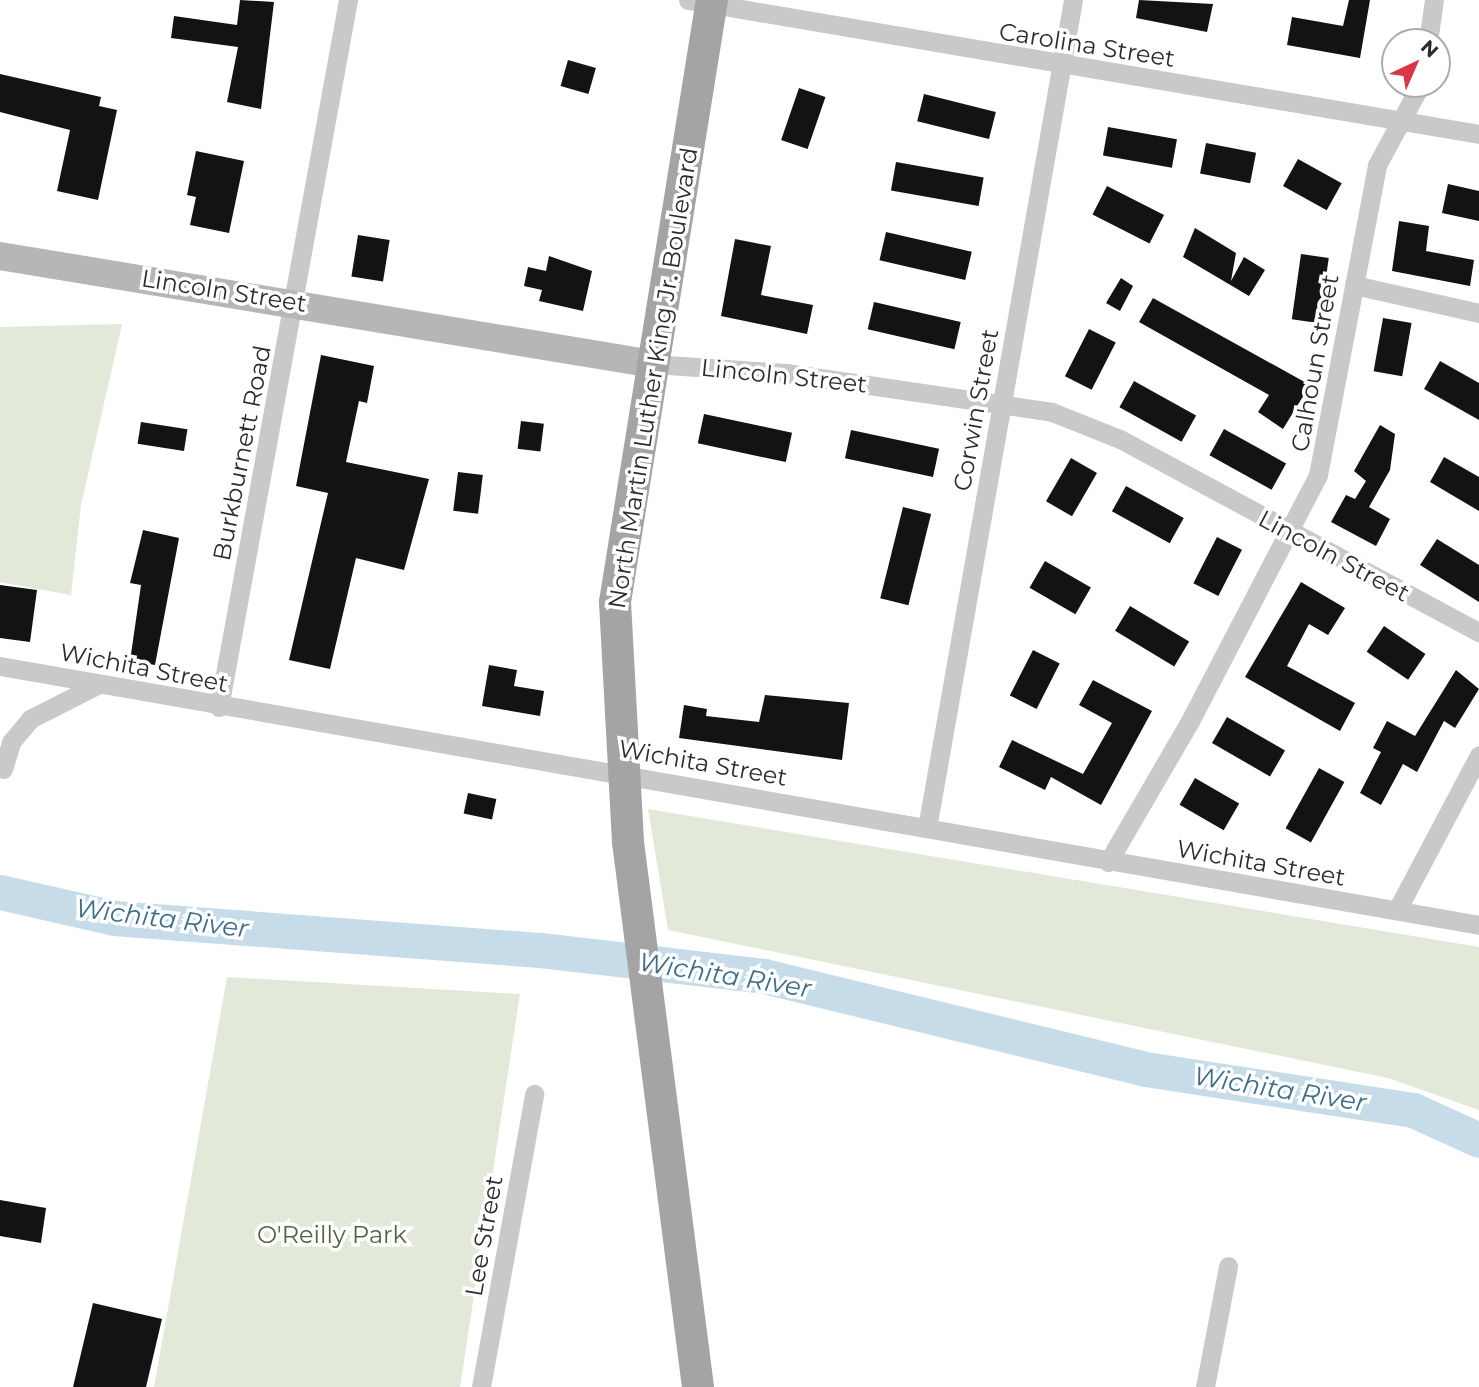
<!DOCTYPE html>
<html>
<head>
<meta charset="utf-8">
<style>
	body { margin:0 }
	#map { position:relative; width:1479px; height:1387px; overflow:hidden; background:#fff; font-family:Montserrat,sans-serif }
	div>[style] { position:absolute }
	.green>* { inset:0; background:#e3e9d9 }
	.river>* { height:35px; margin:-17.5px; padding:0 17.5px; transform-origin:17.5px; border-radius:17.5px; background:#c6dde9 }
	.building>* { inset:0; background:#131313; transform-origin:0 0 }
	.street>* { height:19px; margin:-9.5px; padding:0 9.5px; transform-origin:9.5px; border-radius:9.5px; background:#c9c9c9 }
	.secondary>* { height:28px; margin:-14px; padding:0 14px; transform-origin:14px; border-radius:14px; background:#b6b6b6 }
	.primary>* { height:32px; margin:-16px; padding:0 16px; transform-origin:16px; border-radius:16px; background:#a4a4a4 }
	span { translate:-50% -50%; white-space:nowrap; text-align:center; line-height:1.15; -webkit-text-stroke:7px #fff; paint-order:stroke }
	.street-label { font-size:24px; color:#2c2c2c }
	.park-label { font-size:24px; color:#51653c }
	.water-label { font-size:26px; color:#3e6f8a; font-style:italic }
	.north { position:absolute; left:1381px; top:28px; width:70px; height:70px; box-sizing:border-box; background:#fff; border:2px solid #ababab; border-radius:50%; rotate:44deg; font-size:19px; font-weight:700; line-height:28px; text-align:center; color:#2c2c2c }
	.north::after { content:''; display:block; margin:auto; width:24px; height:32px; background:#de3346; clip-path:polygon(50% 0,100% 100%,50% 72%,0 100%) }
</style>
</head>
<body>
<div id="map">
	<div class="green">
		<div style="clip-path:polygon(122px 324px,81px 505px,71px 595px,0 582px,0 327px)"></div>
		<div style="clip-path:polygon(648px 809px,1479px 947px,1479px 1110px,1388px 1078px,668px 930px)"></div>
		<div style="clip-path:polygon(227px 977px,520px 994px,460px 1387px,154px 1387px)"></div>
	</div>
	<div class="river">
		<div style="left:0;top:892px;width:117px;rotate:12.8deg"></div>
		<div style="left:114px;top:918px;width:427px;rotate:4.3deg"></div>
		<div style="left:540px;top:950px;width:226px;rotate:6.6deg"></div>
		<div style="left:764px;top:976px;width:392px;rotate:13.7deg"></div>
		<div style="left:1145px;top:1069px;width:271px;rotate:8.7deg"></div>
		<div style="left:1413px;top:1110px;width:72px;rotate:24.4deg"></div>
	</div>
	<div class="building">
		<div style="clip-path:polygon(240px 0,274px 2px,261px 109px,227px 102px,238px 47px,171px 38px,174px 16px,237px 25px)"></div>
		<div style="clip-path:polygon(1139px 0,1213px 4px,1207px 32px,1136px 18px)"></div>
		<div style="clip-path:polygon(1349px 0,1370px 0,1360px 58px,1287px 45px,1292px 17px,1343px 26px)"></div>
		<div style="left:568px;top:60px;width:29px;height:27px;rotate:16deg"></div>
		<div style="clip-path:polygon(0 74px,101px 97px,99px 106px,117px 110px,98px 200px,57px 191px,70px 130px,0 112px)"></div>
		<div style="left:799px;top:88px;width:28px;height:55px;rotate:19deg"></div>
		<div style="left:924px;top:94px;width:74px;height:28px;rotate:14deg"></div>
		<div style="left:1108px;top:127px;width:70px;height:29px;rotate:10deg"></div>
		<div style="left:1206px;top:143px;width:51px;height:31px;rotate:11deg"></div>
		<div style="clip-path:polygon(196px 151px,244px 161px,229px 233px,190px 225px,196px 197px,187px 195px)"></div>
		<div style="left:1298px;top:159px;width:50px;height:31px;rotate:29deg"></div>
		<div style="left:896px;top:162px;width:89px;height:29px;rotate:10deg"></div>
		<div style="clip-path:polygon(1448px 184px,1479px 191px,1479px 221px,1442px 213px)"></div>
		<div style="left:1107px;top:186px;width:64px;height:32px;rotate:27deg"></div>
		<div style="clip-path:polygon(1399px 221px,1429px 226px,1426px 251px,1474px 260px,1470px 286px,1392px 271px)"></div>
		<div style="clip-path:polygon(1195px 228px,1236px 253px,1231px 281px,1244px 257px,1265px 270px,1249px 296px,1183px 257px)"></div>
		<div style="left:886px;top:232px;width:88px;height:29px;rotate:13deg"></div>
		<div style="left:358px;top:235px;width:32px;height:42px;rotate:9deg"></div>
		<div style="clip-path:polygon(735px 239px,771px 246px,761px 295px,813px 305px,807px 334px,721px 316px)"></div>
		<div style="left:1301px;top:254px;width:28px;height:66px;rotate:8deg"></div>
		<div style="clip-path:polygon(549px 256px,592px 271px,583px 311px,539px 301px,542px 290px,524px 286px,528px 267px,546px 271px)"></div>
		<div style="clip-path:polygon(1121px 278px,1133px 286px,1120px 311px,1106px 303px)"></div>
		<div style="clip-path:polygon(1153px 298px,1310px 385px,1283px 429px,1258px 412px,1269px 395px,1139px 322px)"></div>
		<div style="left:874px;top:302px;width:89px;height:28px;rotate:13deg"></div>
		<div style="left:1383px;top:318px;width:29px;height:54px;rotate:10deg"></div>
		<div style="left:1089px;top:329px;width:30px;height:53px;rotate:27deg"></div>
		<div style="clip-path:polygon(321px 355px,374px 366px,367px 403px,359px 401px,346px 462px,429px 479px,404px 570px,356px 558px,330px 669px,289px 660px,328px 493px,296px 486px)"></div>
		<div style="clip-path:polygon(1440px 361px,1479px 383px,1479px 420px,1424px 389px)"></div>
		<div style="left:1134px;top:381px;width:71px;height:30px;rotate:29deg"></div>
		<div style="left:704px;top:414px;width:90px;height:30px;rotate:12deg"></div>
		<div style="left:521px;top:421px;width:23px;height:28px;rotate:7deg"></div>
		<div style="left:141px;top:422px;width:47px;height:22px;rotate:9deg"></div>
		<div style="clip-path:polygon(1380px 425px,1395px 434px,1390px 470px,1369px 507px,1390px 519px,1376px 546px,1331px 522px,1346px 495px,1355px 499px,1366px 481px,1354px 471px)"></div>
		<div style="left:1224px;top:429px;width:71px;height:30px;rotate:29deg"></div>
		<div style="left:851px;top:430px;width:90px;height:29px;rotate:12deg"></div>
		<div style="clip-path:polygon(1444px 457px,1479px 477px,1479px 511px,1430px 482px)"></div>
		<div style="left:1071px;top:458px;width:30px;height:50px;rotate:30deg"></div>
		<div style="left:458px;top:472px;width:25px;height:39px;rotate:7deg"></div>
		<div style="left:1126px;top:486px;width:66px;height:29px;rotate:29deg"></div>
		<div style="left:903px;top:507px;width:29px;height:94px;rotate:14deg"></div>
		<div style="clip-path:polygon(143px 530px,179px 538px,155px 665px,130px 661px,141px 585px,130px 583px)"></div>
		<div style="left:1217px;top:537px;width:28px;height:52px;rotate:27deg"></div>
		<div style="clip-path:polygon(1437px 539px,1479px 565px,1479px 602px,1420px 565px)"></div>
		<div style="left:1045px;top:561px;width:53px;height:31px;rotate:30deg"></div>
		<div style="clip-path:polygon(1301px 582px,1345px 608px,1328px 635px,1309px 624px,1287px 666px,1355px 703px,1340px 731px,1245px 677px)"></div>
		<div style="clip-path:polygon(0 585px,37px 590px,30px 642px,0 638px)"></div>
		<div style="left:1130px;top:606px;width:69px;height:29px;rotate:31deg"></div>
		<div style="left:1384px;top:626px;width:50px;height:31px;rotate:34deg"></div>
		<div style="left:1033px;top:650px;width:30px;height:51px;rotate:27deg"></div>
		<div style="clip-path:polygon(489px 665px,517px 670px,514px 686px,544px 691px,540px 716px,482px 706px)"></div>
		<div style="clip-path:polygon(1456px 670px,1479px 689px,1455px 728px,1444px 721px,1417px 772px,1403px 764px,1381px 805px,1360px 793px,1381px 752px,1373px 748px,1387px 721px,1415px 736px)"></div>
		<div style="clip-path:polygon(1093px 680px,1152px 711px,1101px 805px,1051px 777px,1045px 790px,999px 767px,1012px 740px,1083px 774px,1112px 723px,1079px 705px)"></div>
		<div style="clip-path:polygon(765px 695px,849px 703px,842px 760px,679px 738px,684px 705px,707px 709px,706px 716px,759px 722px)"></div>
		<div style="left:1227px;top:717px;width:67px;height:30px;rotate:30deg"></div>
		<div style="left:1319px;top:768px;width:29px;height:69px;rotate:29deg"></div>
		<div style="left:1195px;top:778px;width:51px;height:31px;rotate:30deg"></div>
		<div style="left:468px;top:793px;width:29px;height:21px;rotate:12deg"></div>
		<div style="clip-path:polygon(0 1200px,46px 1208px,41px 1243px,0 1236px)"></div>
		<div style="clip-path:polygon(93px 1303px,162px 1319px,146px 1387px,73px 1387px)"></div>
	</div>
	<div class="street">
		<div style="left:688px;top:0;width:802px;rotate:9.61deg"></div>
		<div style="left:1428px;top:42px;width:42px;rotate:-81.9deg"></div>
		<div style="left:1354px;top:285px;width:128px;rotate:12.6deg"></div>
		<div style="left:653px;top:364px;width:133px;rotate:3.9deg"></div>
		<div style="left:786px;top:373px;width:269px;rotate:8.3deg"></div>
		<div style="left:1052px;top:412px;width:73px;rotate:21.7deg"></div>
		<div style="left:1120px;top:439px;width:408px;rotate:28.3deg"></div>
		<div style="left:0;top:666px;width:1502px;rotate:9.93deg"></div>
		<div style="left:219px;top:707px;width:719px;rotate:-79.66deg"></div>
		<div style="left:3px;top:769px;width:28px;rotate:-73deg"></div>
		<div style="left:11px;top:742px;width:30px;rotate:-50deg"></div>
		<div style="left:30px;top:719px;width:75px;rotate:-26.9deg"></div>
		<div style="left:927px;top:828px;width:841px;rotate:-80deg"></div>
		<div style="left:1108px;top:862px;width:163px;rotate:-59.8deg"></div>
		<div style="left:1190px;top:721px;width:277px;rotate:-62.5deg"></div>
		<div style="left:1318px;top:475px;width:316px;rotate:-79.2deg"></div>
		<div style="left:1377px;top:165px;width:92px;rotate:-61.5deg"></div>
		<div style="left:1397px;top:910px;width:175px;rotate:-62.1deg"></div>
		<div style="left:481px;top:1387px;width:298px;rotate:-79.7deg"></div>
		<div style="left:1205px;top:1387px;width:123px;rotate:-79.2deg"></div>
	</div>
	<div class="secondary">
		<div style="left:0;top:256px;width:662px;rotate:9.39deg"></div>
	</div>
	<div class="primary">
		<div style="left:698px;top:1387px;width:549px;rotate:-97.32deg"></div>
		<div style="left:628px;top:842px;width:240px;rotate:-93.1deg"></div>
		<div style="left:615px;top:602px;width:610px;rotate:-80.85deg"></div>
	</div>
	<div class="street-label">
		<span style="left:1087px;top:45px;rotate:9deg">Carolina Street</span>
		<span style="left:224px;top:291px;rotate:9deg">Lincoln Street</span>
		<span style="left:1315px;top:363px;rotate:-80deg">Calhoun Street</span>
		<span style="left:784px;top:376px;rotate:6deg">Lincoln Street</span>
		<span style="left:653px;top:378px;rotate:-81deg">North Martin Luther King Jr. Boulevard</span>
		<span style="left:976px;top:410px;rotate:-80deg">Corwin Street</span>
		<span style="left:242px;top:453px;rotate:-79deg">Burkburnett Road</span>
		<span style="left:1334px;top:556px;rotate:28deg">Lincoln Street</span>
		<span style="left:144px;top:668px;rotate:11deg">Wichita Street</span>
		<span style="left:703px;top:763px;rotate:10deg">Wichita Street</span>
		<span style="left:1261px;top:863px;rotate:10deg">Wichita Street</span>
		<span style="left:484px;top:1236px;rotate:-80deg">Lee Street</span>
	</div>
	<div class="park-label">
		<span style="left:332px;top:1235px">O'Reilly Park</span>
	</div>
	<div class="water-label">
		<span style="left:162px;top:919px;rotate:7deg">Wichita River</span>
		<span style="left:725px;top:976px;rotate:9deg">Wichita River</span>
		<span style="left:1280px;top:1090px;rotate:9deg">Wichita River</span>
	</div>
	<div class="north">N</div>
</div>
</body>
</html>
